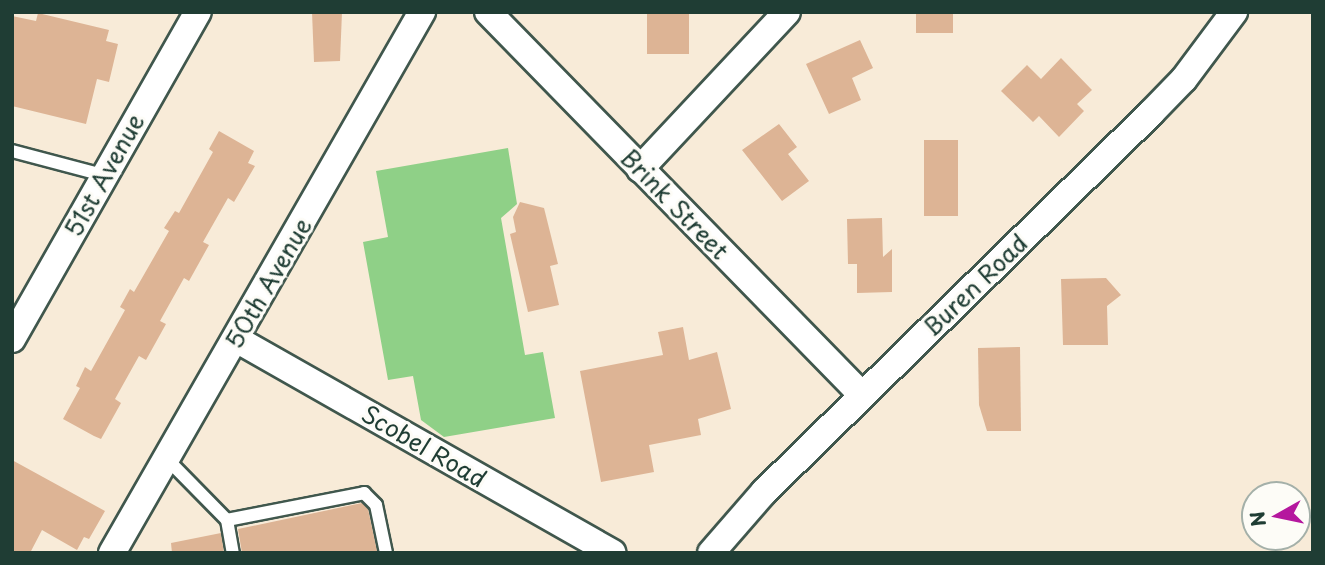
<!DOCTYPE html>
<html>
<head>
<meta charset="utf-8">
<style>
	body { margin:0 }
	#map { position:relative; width:1325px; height:565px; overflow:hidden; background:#f8ebd8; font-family:"Playpen Sans",sans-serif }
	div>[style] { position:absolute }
	.green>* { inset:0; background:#8fd087 }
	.building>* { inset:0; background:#ddb495; transform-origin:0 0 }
	.roads { filter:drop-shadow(2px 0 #40574d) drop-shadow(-2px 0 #40574d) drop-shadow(0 2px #40574d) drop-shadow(0 -2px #40574d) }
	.service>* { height:12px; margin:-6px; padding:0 6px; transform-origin:6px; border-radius:6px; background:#fff }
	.minor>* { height:26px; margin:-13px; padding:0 13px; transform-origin:13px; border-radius:13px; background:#fff }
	span { translate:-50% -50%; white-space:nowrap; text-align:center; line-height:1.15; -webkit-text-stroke:6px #fdfcf7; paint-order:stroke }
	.street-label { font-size:24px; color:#1f3d34 }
	.frame { position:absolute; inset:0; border:14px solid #1f3d34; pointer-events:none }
	.north { position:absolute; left:1241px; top:481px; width:70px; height:70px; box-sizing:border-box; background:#fdfcf7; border:2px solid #a4b0a9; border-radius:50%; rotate:261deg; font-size:19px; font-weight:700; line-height:28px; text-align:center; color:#1f3d34 }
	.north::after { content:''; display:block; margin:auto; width:24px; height:32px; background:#b5179e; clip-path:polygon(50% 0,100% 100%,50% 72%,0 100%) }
</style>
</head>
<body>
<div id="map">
	<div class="green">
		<div style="clip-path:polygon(508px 148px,517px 204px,501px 218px,525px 355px,543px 352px,555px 418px,444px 437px,421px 420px,413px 376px,388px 380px,363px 242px,388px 237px,376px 171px)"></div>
	</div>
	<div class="building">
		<div style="clip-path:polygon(312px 12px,342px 12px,340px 61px,314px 62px)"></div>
		<div style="left:647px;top:12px;width:42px;height:42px"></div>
		<div style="left:916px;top:12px;width:37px;height:21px"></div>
		<div style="clip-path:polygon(38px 13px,109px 30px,106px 41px,118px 44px,109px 82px,97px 79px,86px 124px,12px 106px,12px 16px,36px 21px)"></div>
		<div style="clip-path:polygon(860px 40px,873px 68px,852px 78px,861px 100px,829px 114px,806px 64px)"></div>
		<div style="clip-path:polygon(1061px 58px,1092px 90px,1077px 104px,1084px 111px,1059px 137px,1039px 116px,1033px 122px,1001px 91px,1027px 65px,1041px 79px)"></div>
		<div style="clip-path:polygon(779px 124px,797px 147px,788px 154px,809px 181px,782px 201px,742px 150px)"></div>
		<div style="clip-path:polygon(219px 131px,254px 151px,248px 163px,255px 166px,234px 202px,228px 198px,203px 242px,209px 245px,189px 281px,184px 278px,160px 321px,166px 324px,146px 360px,139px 356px,115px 399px,121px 403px,101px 439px,94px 436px,63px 419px,80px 388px,76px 386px,85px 367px,91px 371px,125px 310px,120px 307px,130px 289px,134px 292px,169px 231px,164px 228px,175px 211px,179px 213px,213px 152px,209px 149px)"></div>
		<div style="left:924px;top:140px;width:34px;height:76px"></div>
		<div style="clip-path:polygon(520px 202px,544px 208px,558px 264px,550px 266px,559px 305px,528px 312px,510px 234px,516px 232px,513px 217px)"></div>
		<div style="clip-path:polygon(882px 218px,883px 257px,892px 249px,892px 292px,857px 293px,857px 264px,848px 264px,847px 219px)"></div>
		<div style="clip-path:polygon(1106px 278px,1121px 295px,1107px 306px,1108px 345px,1063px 345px,1061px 279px)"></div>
		<div style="clip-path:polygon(683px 327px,689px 360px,717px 352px,731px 409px,698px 419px,701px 435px,649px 445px,654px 472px,601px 482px,580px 371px,663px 355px,658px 332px)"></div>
		<div style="clip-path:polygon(1020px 347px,1021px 431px,987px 431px,979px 405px,978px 348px)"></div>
		<div style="clip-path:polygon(12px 460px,105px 511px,89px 539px,84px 537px,77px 550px,42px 530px,30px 553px,12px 553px)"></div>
		<div style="clip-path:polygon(362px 503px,368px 509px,377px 551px,242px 553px,238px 529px)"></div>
		<div style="clip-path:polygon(221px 533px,224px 553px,172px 553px,171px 543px)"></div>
	</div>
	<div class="roads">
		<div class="service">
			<div style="left:12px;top:151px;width:94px;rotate:14.8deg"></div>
			<div style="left:167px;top:459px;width:86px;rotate:45.5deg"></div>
			<div style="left:227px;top:520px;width:34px;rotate:80deg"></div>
			<div style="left:227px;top:520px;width:140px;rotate:-11.1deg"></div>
			<div style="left:364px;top:493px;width:17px;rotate:45deg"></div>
			<div style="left:376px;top:505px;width:49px;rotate:78.2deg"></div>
		</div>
		<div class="minor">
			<div style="left:488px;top:12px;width:535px;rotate:45.68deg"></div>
			<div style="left:640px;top:169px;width:215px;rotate:-46.9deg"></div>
			<div style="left:12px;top:339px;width:376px;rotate:-60.4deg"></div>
			<div style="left:236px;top:339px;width:433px;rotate:29.6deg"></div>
			<div style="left:112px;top:553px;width:624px;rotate:-60.19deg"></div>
			<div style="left:711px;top:553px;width:81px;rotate:-49deg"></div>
			<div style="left:764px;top:492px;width:542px;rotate:-44.4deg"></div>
			<div style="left:1151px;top:113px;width:47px;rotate:-45.9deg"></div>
			<div style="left:1184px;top:79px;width:84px;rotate:-53.3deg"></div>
		</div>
	</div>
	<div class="street-label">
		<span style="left:104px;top:175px;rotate:-61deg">51st Avenue</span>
		<span style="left:675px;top:204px;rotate:46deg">Brink Street</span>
		<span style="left:268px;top:283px;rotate:-60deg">50th Avenue</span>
		<span style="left:975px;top:285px;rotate:-44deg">Buren Road</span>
		<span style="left:424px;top:446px;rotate:30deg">Scobel Road</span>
	</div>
	<div class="frame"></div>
	<div class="north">N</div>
</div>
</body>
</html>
